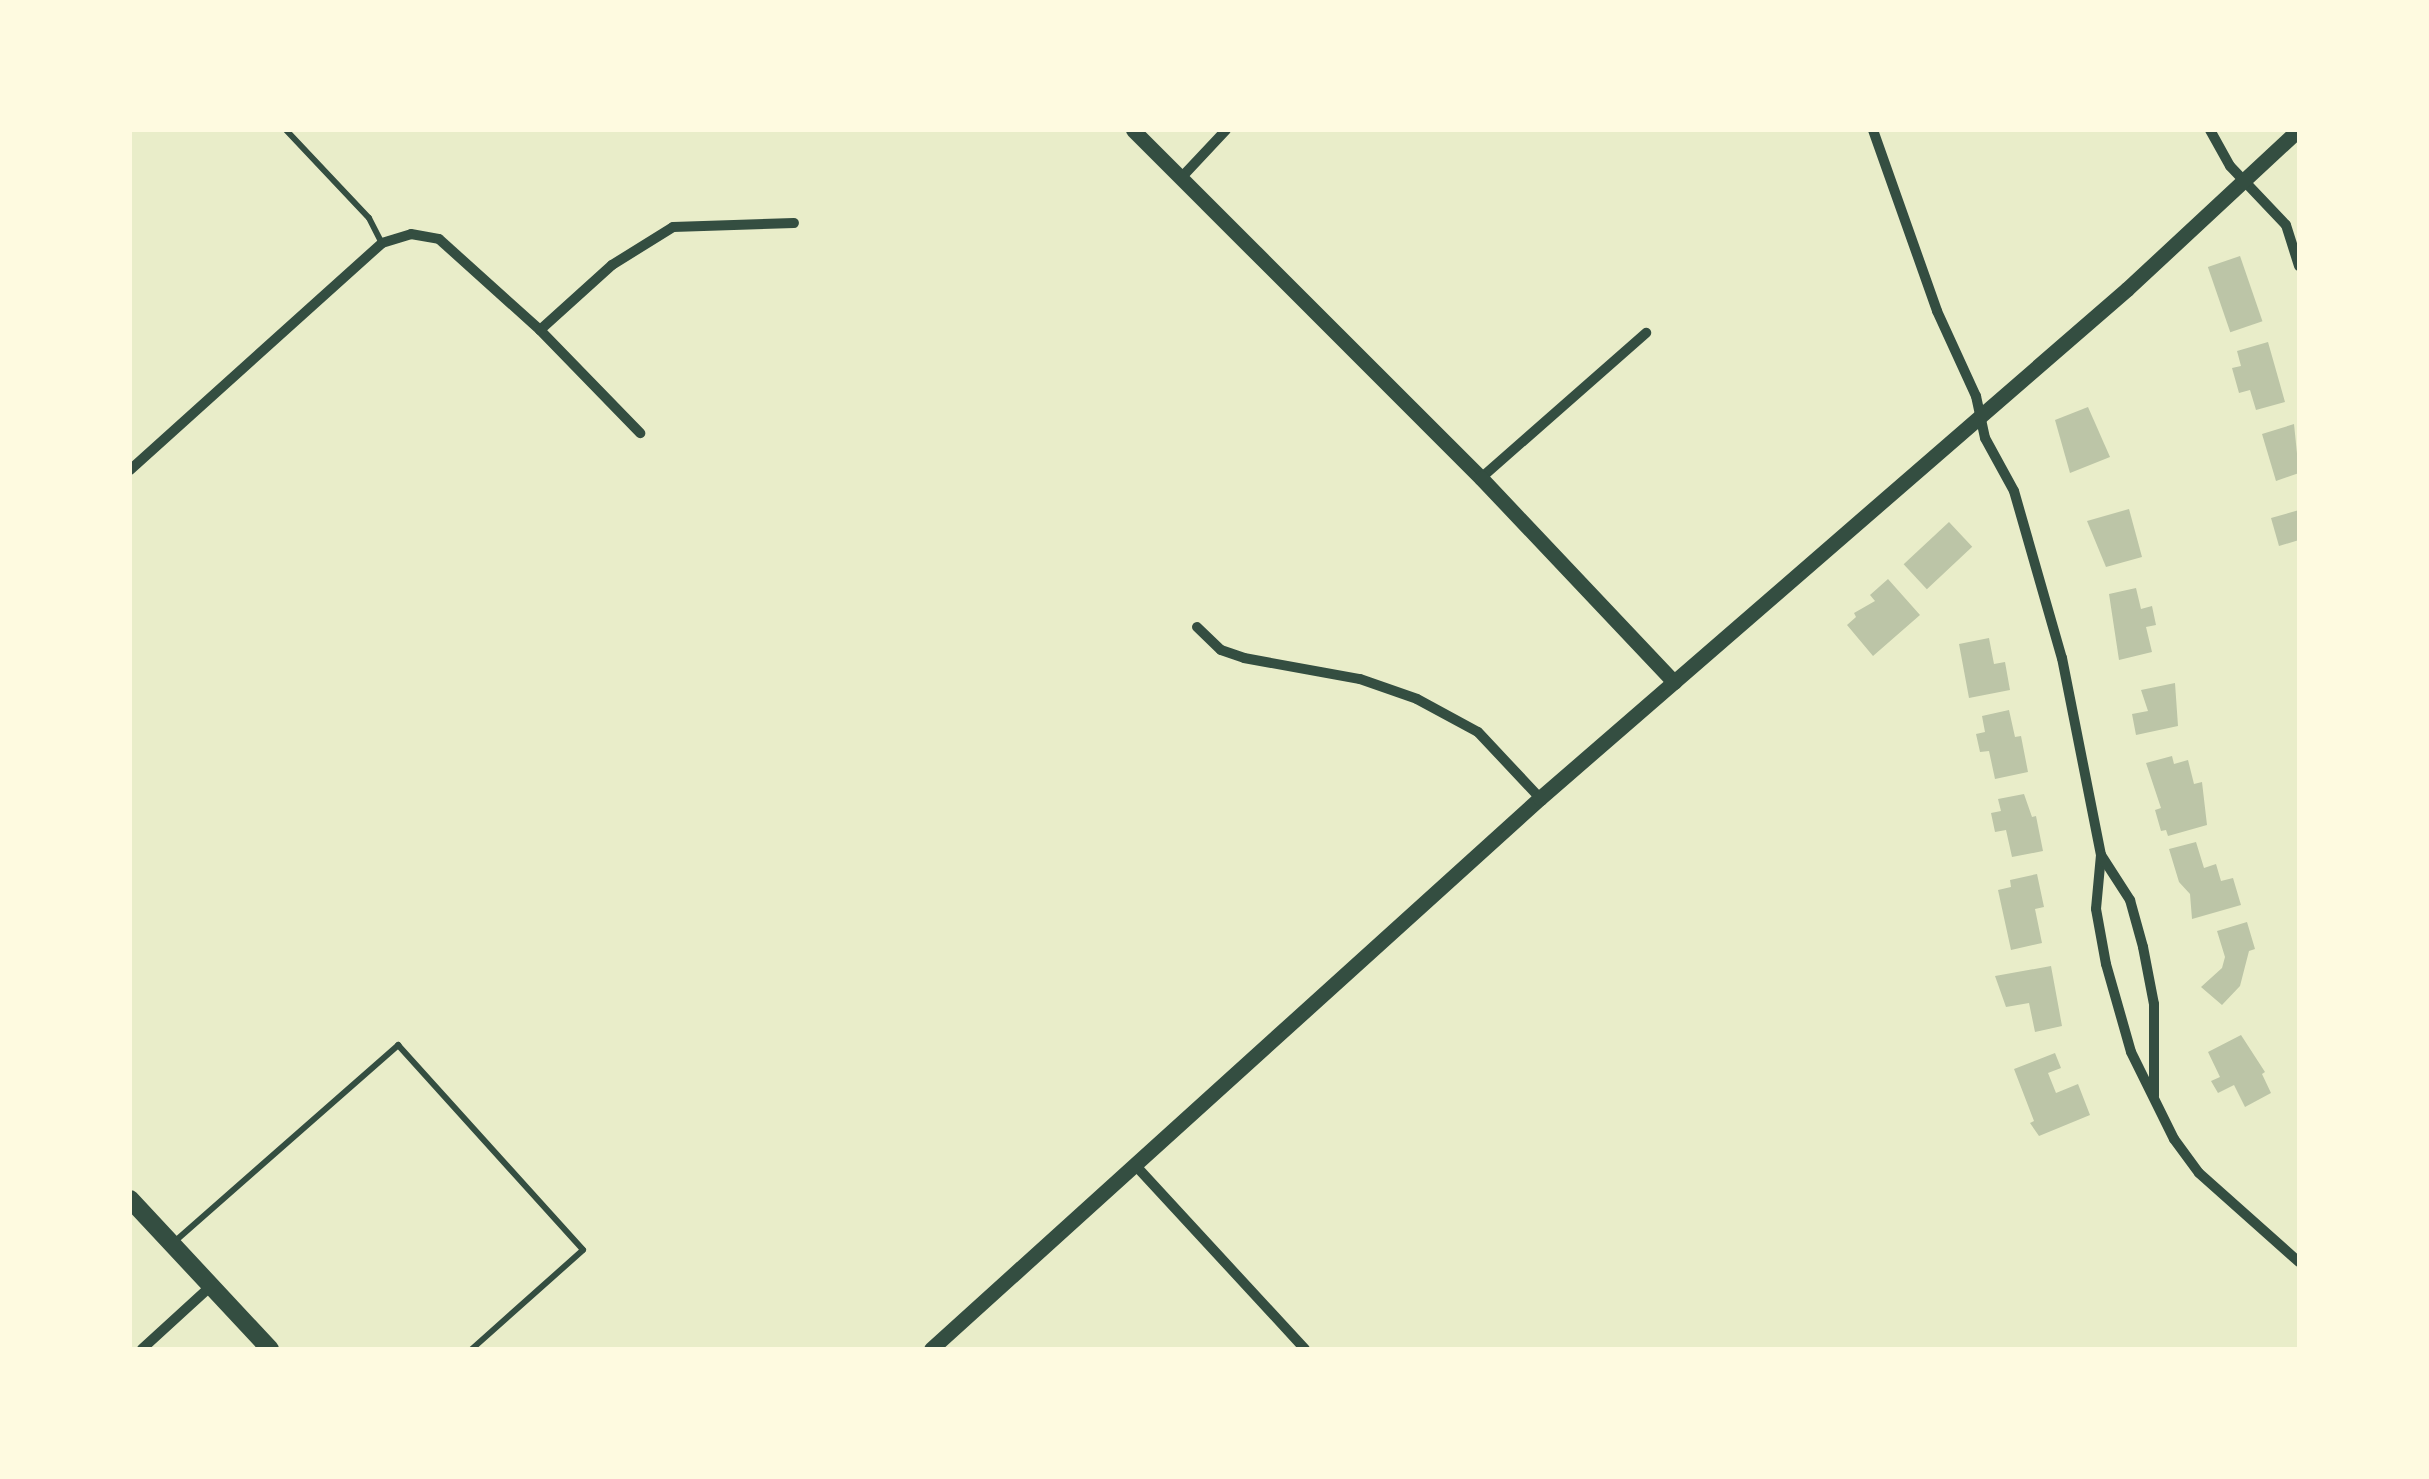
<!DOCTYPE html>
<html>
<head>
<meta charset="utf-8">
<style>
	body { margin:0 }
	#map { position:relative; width:2429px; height:1479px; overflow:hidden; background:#e9edc9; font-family:"Archivo Narrow",sans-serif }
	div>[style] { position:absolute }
	.building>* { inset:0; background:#bcc5a7; transform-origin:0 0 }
	.service>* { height:6px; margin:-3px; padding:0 3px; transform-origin:3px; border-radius:3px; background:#344e41 }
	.minor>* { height:10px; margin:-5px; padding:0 5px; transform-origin:5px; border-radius:5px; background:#344e41 }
	.tertiary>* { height:15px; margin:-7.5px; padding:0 7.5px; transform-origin:7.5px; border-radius:7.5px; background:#344e41 }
	.secondary>* { height:18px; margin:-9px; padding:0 9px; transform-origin:9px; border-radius:9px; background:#344e41 }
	span { translate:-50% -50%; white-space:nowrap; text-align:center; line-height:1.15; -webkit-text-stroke:10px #fefae0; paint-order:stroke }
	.frame { position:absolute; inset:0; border:132px solid #fefae0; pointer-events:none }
</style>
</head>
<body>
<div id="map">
	<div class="building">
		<div style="left:2240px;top:256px;width:69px;height:34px;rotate:71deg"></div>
		<div style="clip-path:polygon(2268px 342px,2285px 402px,2256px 410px,2250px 390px,2239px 393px,2232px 368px,2241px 366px,2237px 351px)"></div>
		<div style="clip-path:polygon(2088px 407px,2110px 457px,2070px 473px,2055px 420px)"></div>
		<div style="clip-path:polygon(2294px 424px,2299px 473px,2276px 481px,2262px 434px)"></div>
		<div style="clip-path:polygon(2129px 509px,2142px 557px,2106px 567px,2087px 521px)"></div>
		<div style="clip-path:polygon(2299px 510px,2299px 540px,2279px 546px,2271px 518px)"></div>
		<div style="left:1949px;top:522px;width:34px;height:62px;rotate:47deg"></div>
		<div style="clip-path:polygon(1888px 579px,1920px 615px,1873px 656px,1847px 625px,1856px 617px,1854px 613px,1875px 601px,1870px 595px)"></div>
		<div style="clip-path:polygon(2136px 588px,2141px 609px,2152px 606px,2156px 625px,2146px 627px,2152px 652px,2119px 660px,2109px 594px)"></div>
		<div style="clip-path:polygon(1989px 638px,1994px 664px,2005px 662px,2010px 690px,1969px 698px,1959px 644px)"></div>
		<div style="clip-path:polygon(2175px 683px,2178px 726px,2136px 735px,2132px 714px,2148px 711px,2141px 690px)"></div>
		<div style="clip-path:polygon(2009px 710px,2015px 737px,2021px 736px,2028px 772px,1995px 779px,1989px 751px,1980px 752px,1976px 734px,1985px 732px,1982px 716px)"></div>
		<div style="clip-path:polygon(2172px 756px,2174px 764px,2188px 760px,2194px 784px,2202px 782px,2207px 825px,2168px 836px,2166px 830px,2161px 831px,2155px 810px,2161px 808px,2146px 763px)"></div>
		<div style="clip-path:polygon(2024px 794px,2032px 817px,2036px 816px,2043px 851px,2012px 857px,2006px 830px,1995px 832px,1991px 813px,2001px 811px,1998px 799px)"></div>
		<div style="clip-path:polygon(2196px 842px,2204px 868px,2216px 864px,2221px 881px,2233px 878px,2241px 905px,2192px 919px,2190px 894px,2179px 882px,2169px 849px)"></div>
		<div style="clip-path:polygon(2037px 874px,2044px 907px,2035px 909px,2042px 943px,2011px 950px,1998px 890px,2011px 887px,2010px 880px)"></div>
		<div style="clip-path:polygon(2247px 922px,2255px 949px,2249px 951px,2240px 986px,2222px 1005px,2201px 987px,2222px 968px,2225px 957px,2217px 931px)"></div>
		<div style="clip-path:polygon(2051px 966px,2062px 1026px,2035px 1032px,2029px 1003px,2006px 1007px,1995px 976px)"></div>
		<div style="clip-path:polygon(2241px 1035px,2265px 1072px,2262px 1074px,2271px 1093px,2245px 1107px,2234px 1085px,2218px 1093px,2211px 1081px,2220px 1077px,2208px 1052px)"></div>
		<div style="clip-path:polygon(2055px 1053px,2061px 1068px,2048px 1073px,2056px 1093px,2078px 1084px,2090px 1115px,2039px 1136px,2030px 1123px,2034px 1121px,2014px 1069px)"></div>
	</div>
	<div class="service">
		<div style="left:286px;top:130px;width:121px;rotate:46.7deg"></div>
		<div style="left:369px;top:218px;width:28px;rotate:63deg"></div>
		<div style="left:173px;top:1243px;width:300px;rotate:-41.3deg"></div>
		<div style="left:398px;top:1045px;width:276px;rotate:47.9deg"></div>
		<div style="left:583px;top:1250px;width:149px;rotate:138.3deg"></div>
	</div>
	<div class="minor">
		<div style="left:1873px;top:130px;width:192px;rotate:70.5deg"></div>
		<div style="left:1937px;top:311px;width:94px;rotate:65.4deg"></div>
		<div style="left:1976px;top:396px;width:43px;rotate:77.9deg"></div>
		<div style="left:1985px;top:438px;width:60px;rotate:61.3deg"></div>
		<div style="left:2014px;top:491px;width:174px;rotate:74deg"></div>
		<div style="left:2062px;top:658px;width:201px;rotate:78.8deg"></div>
		<div style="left:2101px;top:855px;width:54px;rotate:95.3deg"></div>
		<div style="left:2096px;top:909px;width:56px;rotate:79.7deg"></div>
		<div style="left:2106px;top:964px;width:91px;rotate:74.1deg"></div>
		<div style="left:2131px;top:1052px;width:97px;rotate:63.7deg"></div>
		<div style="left:2174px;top:1139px;width:42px;rotate:53.7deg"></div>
		<div style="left:2199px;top:1173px;width:134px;rotate:41.7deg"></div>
		<div style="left:2210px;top:130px;width:41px;rotate:60.9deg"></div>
		<div style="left:2230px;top:166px;width:81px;rotate:46.5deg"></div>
		<div style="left:2286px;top:225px;width:43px;rotate:72.4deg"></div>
		<div style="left:1180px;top:179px;width:67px;rotate:-46.8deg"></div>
		<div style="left:540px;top:330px;width:97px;rotate:-42.1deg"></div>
		<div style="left:612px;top:265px;width:72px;rotate:-31.9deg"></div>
		<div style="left:673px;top:227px;width:121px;rotate:-1.9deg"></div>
		<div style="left:130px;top:470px;width:339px;rotate:-42deg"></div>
		<div style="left:382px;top:243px;width:30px;rotate:-17deg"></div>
		<div style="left:411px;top:234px;width:28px;rotate:10deg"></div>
		<div style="left:439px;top:239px;width:136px;rotate:42deg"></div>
		<div style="left:540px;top:330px;width:144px;rotate:45.8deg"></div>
		<div style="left:1481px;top:478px;width:220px;rotate:-41.3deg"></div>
		<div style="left:1197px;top:627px;width:33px;rotate:44deg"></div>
		<div style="left:1221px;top:650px;width:24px;rotate:19deg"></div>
		<div style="left:1244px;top:658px;width:118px;rotate:10.3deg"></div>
		<div style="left:1360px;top:679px;width:60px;rotate:19.3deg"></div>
		<div style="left:1417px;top:699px;width:69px;rotate:28.4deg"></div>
		<div style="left:1478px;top:732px;width:91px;rotate:46.8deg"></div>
		<div style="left:2101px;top:855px;width:54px;rotate:57.2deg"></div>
		<div style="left:2130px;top:900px;width:49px;rotate:74.5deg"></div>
		<div style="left:2143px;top:947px;width:58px;rotate:79.1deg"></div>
		<div style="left:2154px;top:1004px;width:92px;rotate:90deg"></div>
		<div style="left:1136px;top:1166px;width:249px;rotate:47.3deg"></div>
		<div style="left:142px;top:1349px;width:93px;rotate:-42.4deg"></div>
	</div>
	<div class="tertiary">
		<div style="left:1133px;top:130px;width:492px;rotate:45deg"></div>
		<div style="left:1481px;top:478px;width:281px;rotate:46.6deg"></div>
		<div style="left:931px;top:1349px;width:821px;rotate:-42.14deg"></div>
		<div style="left:1540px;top:798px;width:777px;rotate:-40.93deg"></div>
		<div style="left:2127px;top:289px;width:233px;rotate:-42.9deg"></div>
	</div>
	<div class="secondary">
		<div style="left:130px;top:1199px;width:205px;rotate:47deg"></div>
	</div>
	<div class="frame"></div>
</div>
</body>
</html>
